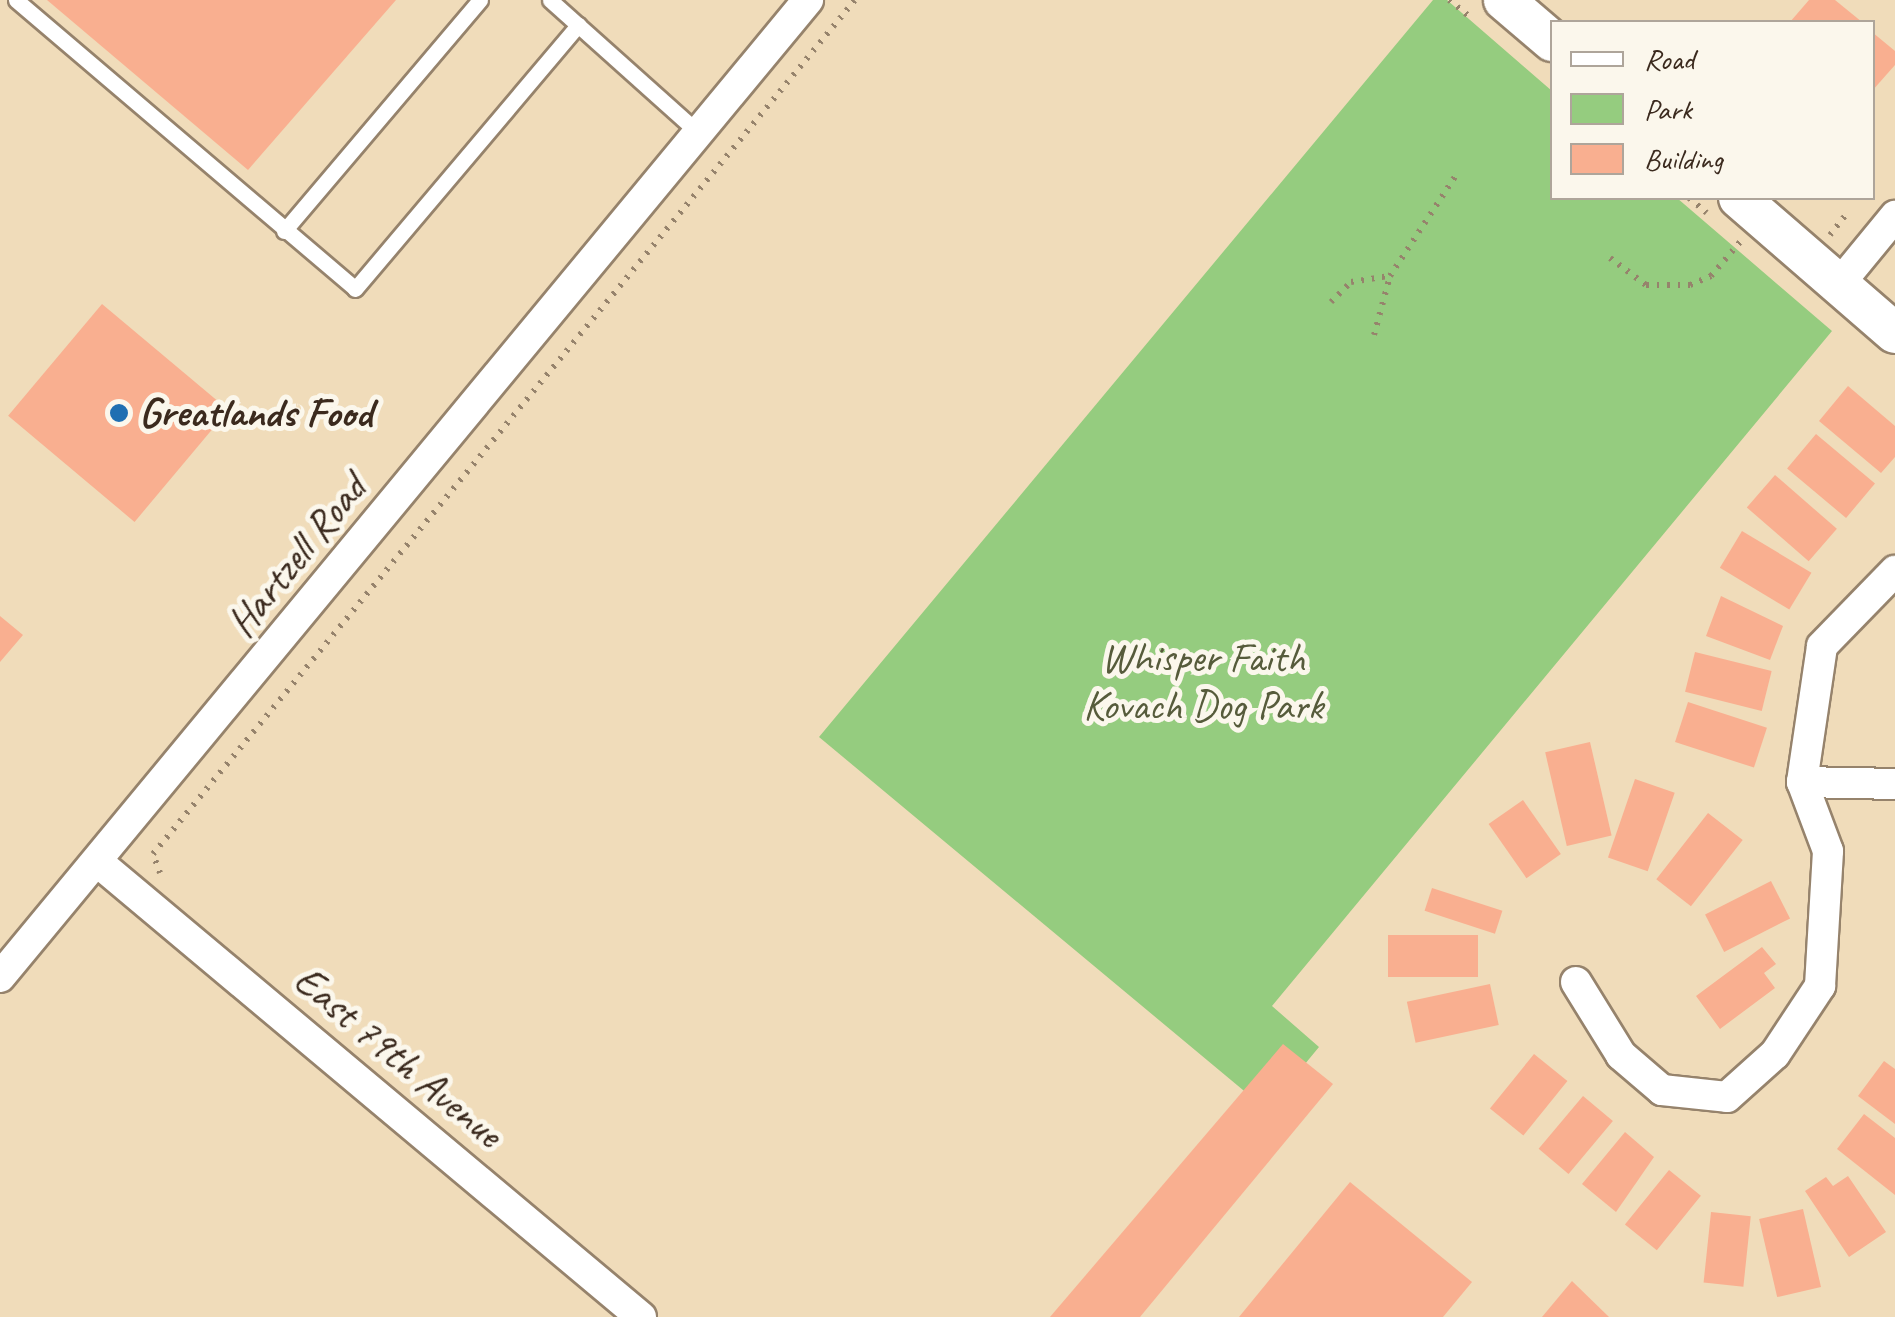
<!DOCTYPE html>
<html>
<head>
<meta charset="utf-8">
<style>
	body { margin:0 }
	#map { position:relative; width:1895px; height:1317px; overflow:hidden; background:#f0dcba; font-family:Caveat,sans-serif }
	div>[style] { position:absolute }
	.green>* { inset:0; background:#95cc7f }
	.building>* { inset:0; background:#f9af90; transform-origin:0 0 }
	.path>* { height:6px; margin-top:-3px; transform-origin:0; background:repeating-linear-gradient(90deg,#96836c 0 2.5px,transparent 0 10.5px) }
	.roads { filter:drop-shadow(2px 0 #96836c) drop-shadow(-2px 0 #96836c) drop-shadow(0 2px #96836c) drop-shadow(0 -2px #96836c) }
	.service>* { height:15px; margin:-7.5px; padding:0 7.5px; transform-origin:7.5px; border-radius:7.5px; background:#fff }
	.minor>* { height:30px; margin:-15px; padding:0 15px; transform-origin:15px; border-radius:15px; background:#fff }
	.tertiary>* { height:40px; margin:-20px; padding:0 20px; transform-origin:20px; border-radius:20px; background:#fff }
	.dots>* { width:28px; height:28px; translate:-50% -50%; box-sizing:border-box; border:5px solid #fbf7ec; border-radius:50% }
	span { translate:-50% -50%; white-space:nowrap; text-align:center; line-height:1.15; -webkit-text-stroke:10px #fbf7ec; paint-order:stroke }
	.poi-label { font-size:42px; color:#3b2a1e; font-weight:700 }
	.left { translate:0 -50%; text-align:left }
	.street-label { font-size:42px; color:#3b2a1e }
	.park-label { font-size:42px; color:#565b3b }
	.legend { position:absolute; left:1550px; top:20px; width:325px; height:180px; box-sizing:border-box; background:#fbf7ec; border:2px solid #aea59a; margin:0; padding:12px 18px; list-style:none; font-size:30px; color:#3b2a1e }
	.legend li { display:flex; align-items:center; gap:20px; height:50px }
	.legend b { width:50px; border:2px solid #aea59a }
</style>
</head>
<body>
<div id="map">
	<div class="green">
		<div style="clip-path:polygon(1433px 0,1447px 0,1552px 91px,1552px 198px,1677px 198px,1832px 331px,1272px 1006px,1319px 1047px,1267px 1110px,819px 737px)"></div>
	</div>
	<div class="building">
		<div style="clip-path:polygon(47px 0,396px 0,248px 170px)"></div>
		<div style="clip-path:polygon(1809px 0,1835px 0,1862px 22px,1790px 22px)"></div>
		<div style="clip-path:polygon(1872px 32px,1895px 51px,1895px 65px,1872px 91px)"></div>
		<div style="left:102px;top:304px;width:165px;height:146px;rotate:40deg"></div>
		<div style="clip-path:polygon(1848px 386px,1895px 426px,1895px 457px,1881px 473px,1819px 421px)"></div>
		<div style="left:1816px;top:434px;width:77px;height:45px;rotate:40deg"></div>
		<div style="left:1775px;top:475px;width:82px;height:43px;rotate:41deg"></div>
		<div style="left:1742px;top:531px;width:81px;height:43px;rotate:31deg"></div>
		<div style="clip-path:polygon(1721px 596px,1783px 626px,1770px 660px,1706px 636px)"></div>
		<div style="clip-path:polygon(0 616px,23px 635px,0 662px)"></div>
		<div style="left:1695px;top:652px;width:79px;height:41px;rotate:14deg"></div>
		<div style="left:1688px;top:702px;width:83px;height:42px;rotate:18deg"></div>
		<div style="left:1590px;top:742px;width:96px;height:46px;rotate:77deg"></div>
		<div style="left:1635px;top:779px;width:42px;height:83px;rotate:19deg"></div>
		<div style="left:1523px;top:800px;width:66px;height:42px;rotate:55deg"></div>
		<div style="left:1708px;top:813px;width:44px;height:84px;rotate:38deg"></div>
		<div style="left:1771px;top:881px;width:42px;height:74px;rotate:63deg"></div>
		<div style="left:1432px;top:888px;width:74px;height:24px;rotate:18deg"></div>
		<div style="left:1478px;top:935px;width:42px;height:90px;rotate:90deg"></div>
		<div style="clip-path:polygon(1762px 947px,1776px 964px,1764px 973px,1775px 988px,1720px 1029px,1696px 996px)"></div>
		<div style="left:1490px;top:984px;width:42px;height:85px;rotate:78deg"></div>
		<div style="clip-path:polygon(1283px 1044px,1333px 1084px,1140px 1317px,1050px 1317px)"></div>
		<div style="left:1534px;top:1054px;width:43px;height:70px;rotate:39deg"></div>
		<div style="clip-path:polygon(1884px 1061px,1895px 1069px,1895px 1124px,1858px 1096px)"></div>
		<div style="left:1583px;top:1096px;width:39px;height:69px;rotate:40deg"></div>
		<div style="clip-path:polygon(1864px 1114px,1895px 1138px,1895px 1195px,1837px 1149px)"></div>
		<div style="clip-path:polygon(1625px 1132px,1654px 1157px,1616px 1212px,1582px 1184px)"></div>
		<div style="left:1669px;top:1170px;width:41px;height:70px;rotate:39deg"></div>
		<div style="clip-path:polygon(1848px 1176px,1886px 1232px,1849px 1257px,1805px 1191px,1826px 1177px,1833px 1186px)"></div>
		<div style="clip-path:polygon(1350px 1182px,1472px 1282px,1443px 1317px,1239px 1317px)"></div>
		<div style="left:1803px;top:1209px;width:80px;height:45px;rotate:77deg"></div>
		<div style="left:1711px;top:1212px;width:40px;height:71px;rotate:6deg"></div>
		<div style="clip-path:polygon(1572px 1281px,1609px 1317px,1542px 1317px)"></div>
	</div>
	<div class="path">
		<div style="left:1449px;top:0;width:28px;rotate:39deg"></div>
		<div style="left:1689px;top:198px;width:23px;rotate:40deg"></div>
		<div style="left:1830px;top:235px;width:29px;rotate:-52deg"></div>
		<div style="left:1610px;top:258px;width:45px;rotate:36.9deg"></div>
		<div style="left:1646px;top:285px;width:44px"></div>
		<div style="left:1690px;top:285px;width:23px;rotate:-23deg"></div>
		<div style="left:1711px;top:276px;width:45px;rotate:-49.5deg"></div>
		<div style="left:1331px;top:302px;width:28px;rotate:-45deg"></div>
		<div style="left:1351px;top:282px;width:39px;rotate:-9deg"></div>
		<div style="left:1374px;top:335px;width:61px;rotate:-74.8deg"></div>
		<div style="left:1390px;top:276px;width:121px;rotate:-56.8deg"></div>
		<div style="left:160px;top:873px;width:20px;rotate:-110deg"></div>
		<div style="left:153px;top:854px;width:1105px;rotate:-50.58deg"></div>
	</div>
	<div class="roads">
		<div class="service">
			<div style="left:16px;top:0;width:445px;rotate:40.4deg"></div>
			<div style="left:355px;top:289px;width:346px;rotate:-49.8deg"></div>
			<div style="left:550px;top:0;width:200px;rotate:41.8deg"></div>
			<div style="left:284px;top:231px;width:303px;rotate:-49.7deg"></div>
		</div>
		<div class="minor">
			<div style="left:1840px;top:283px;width:87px;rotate:-50.6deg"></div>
			<div style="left:1802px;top:782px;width:93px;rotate:1.2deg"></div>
			<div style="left:99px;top:863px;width:707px;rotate:39.95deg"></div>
			<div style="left:0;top:977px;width:1268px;rotate:-50.41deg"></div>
			<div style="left:1576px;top:982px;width:86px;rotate:58.3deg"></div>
			<div style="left:1621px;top:1055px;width:54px;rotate:40.5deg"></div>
			<div style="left:1662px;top:1090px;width:65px;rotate:6.1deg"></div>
			<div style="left:1727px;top:1097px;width:64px;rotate:-41.9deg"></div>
			<div style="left:1775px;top:1054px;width:82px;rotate:-56.5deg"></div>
			<div style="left:1820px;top:986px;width:135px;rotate:-86.6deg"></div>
			<div style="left:1828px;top:851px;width:74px;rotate:-110.6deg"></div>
			<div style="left:1802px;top:782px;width:137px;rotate:-81.6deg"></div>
			<div style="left:1822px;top:646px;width:105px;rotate:-45.8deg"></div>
		</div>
		<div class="tertiary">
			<div style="left:1504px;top:0;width:63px;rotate:40.5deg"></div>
			<div style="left:1739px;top:198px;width:206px;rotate:40.9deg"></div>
		</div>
	</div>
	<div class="dots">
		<div style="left:119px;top:413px;background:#1f6fb2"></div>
	</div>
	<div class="poi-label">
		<span class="left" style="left:139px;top:413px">Greatlands Food</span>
	</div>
	<div class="street-label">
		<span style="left:297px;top:556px;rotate:-51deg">Hartzell Road</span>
		<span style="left:398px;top:1057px;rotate:40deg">East 79th Avenue</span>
	</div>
	<div class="park-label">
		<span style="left:1203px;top:682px">Whisper Faith<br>Kovach Dog Park</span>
	</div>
	<ul class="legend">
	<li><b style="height:12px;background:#fff"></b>Road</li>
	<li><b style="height:28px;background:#95cc7f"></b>Park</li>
	<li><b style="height:28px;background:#f9af90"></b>Building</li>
	</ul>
</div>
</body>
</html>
